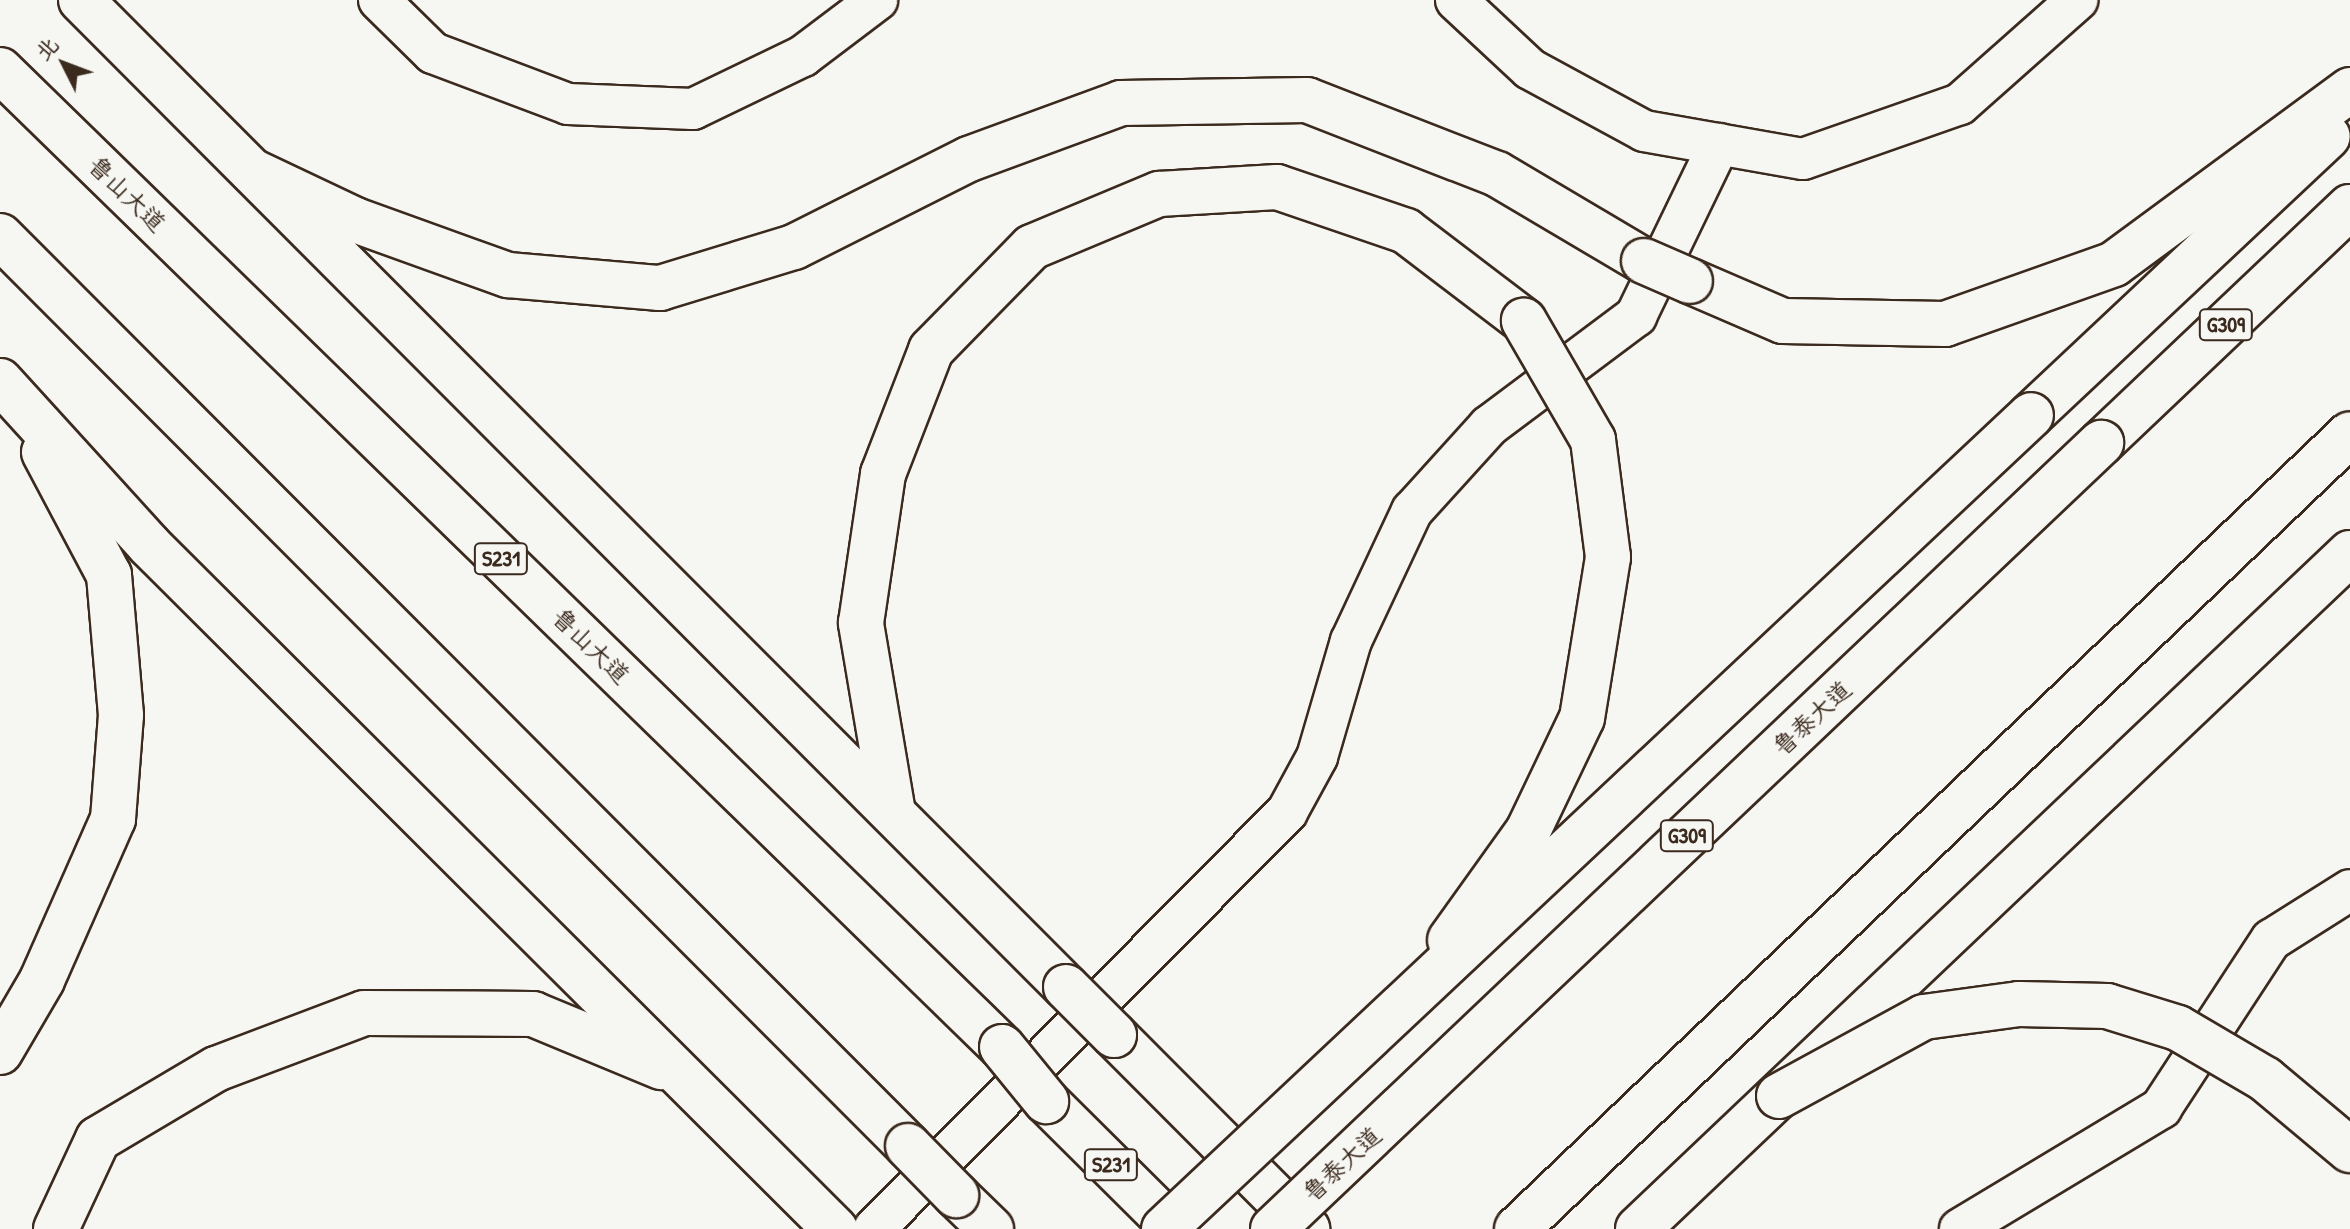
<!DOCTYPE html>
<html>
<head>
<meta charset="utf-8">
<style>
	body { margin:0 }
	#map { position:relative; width:2350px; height:1229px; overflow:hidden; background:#f6f6f2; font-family:"Patrick Hand","LXGW WenKai TC",sans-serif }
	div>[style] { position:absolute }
	.roads { filter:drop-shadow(2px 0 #3b2a1e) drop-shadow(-2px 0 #3b2a1e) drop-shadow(0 2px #3b2a1e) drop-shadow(0 -2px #3b2a1e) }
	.minor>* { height:40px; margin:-20px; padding:0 20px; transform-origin:20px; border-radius:20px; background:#f6f6f2 }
	.major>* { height:44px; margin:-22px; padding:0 22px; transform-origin:22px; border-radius:22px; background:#f6f6f2 }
	.highway>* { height:44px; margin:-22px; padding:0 22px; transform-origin:22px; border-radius:22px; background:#f6f6f2 }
	.bridges { filter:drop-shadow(2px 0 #3b2a1e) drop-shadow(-2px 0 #3b2a1e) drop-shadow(0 2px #3b2a1e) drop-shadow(0 -2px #3b2a1e) }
	.major-bridge>* { height:44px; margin:-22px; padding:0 22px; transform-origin:22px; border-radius:22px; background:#f6f6f2 }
	.highway-bridge>* { height:44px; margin:-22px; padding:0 22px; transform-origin:22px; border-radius:22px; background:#f6f6f2 }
	span { translate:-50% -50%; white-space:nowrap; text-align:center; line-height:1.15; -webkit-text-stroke:7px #f6f6f2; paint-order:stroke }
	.shield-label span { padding:2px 6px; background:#f6f6f2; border:2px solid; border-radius:6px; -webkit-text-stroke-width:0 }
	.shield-label { font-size:22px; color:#3b2a1e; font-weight:700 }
	.street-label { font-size:24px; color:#3b2a1e }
	.north { position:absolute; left:24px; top:24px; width:80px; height:80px; -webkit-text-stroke:6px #f6f6f2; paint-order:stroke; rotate:312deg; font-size:22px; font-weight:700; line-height:32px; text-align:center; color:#3b2a1e }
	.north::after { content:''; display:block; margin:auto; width:28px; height:36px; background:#3b2a1e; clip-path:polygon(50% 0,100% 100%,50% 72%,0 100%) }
</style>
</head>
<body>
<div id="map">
	<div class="roads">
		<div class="minor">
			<div style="left:379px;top:0;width:76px;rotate:44.5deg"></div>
			<div style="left:433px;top:53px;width:144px;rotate:20.7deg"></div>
			<div style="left:568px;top:104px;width:125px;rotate:2.3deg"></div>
			<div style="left:693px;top:109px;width:122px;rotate:-25.7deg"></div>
			<div style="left:803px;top:56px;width:93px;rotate:-37.1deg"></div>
			<div style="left:1456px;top:0;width:101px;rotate:43deg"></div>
			<div style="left:1530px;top:69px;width:130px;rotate:28.5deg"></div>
			<div style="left:1644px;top:131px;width:161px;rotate:10deg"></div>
			<div style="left:1803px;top:159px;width:166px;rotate:-19.3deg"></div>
			<div style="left:1960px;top:104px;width:157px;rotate:-41.6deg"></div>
			<div style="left:874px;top:1229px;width:587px;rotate:-45.28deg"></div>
			<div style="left:1287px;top:812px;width:63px;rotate:-61.4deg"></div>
			<div style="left:1317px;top:757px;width:121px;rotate:-73.7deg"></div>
			<div style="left:1351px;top:641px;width:144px;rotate:-64.9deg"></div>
			<div style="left:1412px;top:511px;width:115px;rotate:-47.8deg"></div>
			<div style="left:1489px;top:426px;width:184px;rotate:-36.8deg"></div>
			<div style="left:1636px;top:316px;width:191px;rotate:-64.2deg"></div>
			<div style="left:1960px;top:1229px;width:235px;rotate:-31deg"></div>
			<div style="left:2161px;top:1108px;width:201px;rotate:-56.8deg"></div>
			<div style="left:2271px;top:940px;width:93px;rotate:-32.3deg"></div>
		</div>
		<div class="major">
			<div style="left:81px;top:0;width:1394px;rotate:45.06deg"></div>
			<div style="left:0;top:70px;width:1399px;rotate:44.28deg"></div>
			<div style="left:252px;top:171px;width:114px;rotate:25.4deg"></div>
			<div style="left:355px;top:220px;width:163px;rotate:19.8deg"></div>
			<div style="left:508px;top:275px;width:153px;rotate:4.9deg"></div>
			<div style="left:660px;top:288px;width:140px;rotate:-17deg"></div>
			<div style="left:794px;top:247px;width:196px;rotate:-26.7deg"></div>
			<div style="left:969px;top:159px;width:162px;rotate:-20.2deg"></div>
			<div style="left:1121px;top:103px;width:186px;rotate:-0.9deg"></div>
			<div style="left:1307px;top:100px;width:204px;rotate:21.3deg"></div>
			<div style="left:1497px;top:174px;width:171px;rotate:30.6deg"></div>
			<div style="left:0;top:236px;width:1286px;rotate:45.06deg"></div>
			<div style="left:1690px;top:281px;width:101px;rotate:23.3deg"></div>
			<div style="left:1783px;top:321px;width:162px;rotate:1.1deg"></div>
			<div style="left:1945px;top:324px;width:179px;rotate:-19.5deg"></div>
			<div style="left:2114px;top:264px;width:293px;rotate:-36.4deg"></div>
			<div style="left:0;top:381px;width:222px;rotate:47.7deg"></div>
			<div style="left:149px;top:545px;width:969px;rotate:44.92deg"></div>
			<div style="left:2031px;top:415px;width:407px;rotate:-43.2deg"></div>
			<div style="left:893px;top:813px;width:193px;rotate:-99.6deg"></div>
			<div style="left:861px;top:623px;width:151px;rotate:-81.6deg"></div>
			<div style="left:883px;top:474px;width:133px;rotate:-68.8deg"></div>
			<div style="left:931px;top:350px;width:144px;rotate:-45.6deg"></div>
			<div style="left:1032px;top:247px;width:138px;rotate:-22.7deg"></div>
			<div style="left:1159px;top:194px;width:118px;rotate:-3.4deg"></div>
			<div style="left:1277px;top:187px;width:136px;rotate:18.8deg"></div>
			<div style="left:1406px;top:231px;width:148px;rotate:37.3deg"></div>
			<div style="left:1114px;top:1035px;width:274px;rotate:45.1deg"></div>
			<div style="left:0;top:1052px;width:83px;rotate:-59.7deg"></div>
			<div style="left:42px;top:980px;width:176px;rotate:-66.2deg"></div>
			<div style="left:113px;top:819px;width:104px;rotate:-85.6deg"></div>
			<div style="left:121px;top:715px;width:141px;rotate:-94.9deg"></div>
			<div style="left:109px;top:575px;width:139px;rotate:-117.9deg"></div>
			<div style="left:1046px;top:1101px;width:182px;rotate:44.8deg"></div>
			<div style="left:956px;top:1195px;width:49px;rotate:44.2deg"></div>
			<div style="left:56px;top:1229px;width:99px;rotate:-65deg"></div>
			<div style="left:98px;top:1139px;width:137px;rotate:-30.7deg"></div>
			<div style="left:216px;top:1069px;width:158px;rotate:-20.7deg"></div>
			<div style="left:364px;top:1013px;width:169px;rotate:0.3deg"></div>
			<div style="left:533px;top:1014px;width:139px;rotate:22.5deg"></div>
			<div style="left:1638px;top:1229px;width:982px;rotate:-43.51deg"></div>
		</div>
		<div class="highway">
			<div style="left:2101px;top:443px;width:343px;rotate:-43.5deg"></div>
			<div style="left:1517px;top:1229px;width:1151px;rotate:-43.66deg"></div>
		</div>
	</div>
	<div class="bridges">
		<div class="major-bridge">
			<div style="left:1644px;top:261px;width:50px;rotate:23.5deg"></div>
			<div style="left:1450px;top:940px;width:134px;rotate:-54.4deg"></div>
			<div style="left:1528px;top:831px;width:125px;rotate:-64.5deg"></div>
			<div style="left:1582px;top:718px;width:163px;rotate:-80.8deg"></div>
			<div style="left:1608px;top:557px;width:118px;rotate:-97.3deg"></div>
			<div style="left:1593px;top:440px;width:138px;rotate:-120.1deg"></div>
			<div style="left:1066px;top:987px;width:68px;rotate:45deg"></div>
			<div style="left:1002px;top:1047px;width:70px;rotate:50.8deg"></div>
			<div style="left:1779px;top:1096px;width:165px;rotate:-28.6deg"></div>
			<div style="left:1924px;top:1017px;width:96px;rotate:-7.8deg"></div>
			<div style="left:2019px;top:1004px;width:88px;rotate:1.3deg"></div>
			<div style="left:2107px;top:1006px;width:74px;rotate:17.2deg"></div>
			<div style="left:2178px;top:1028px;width:101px;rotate:30.4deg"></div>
			<div style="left:2265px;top:1079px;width:111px;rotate:39.9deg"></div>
			<div style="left:908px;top:1146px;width:69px;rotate:45.6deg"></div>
			<div style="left:1164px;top:1229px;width:1189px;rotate:-43.19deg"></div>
		</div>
		<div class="highway-bridge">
			<div style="left:1273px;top:1229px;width:1142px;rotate:-43.51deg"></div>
		</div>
	</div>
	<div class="shield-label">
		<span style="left:2226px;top:325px">G309</span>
		<span style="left:501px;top:559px">S231</span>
		<span style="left:1687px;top:836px">G309</span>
		<span style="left:1111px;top:1165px">S231</span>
	</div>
	<div class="street-label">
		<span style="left:127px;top:194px;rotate:44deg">鲁山大道</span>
		<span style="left:591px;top:646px;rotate:44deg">鲁山大道</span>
		<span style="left:1812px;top:718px;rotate:-43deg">鲁泰大道</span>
		<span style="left:1342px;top:1164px;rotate:-43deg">鲁泰大道</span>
	</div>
	<div class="north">北</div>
</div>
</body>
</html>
